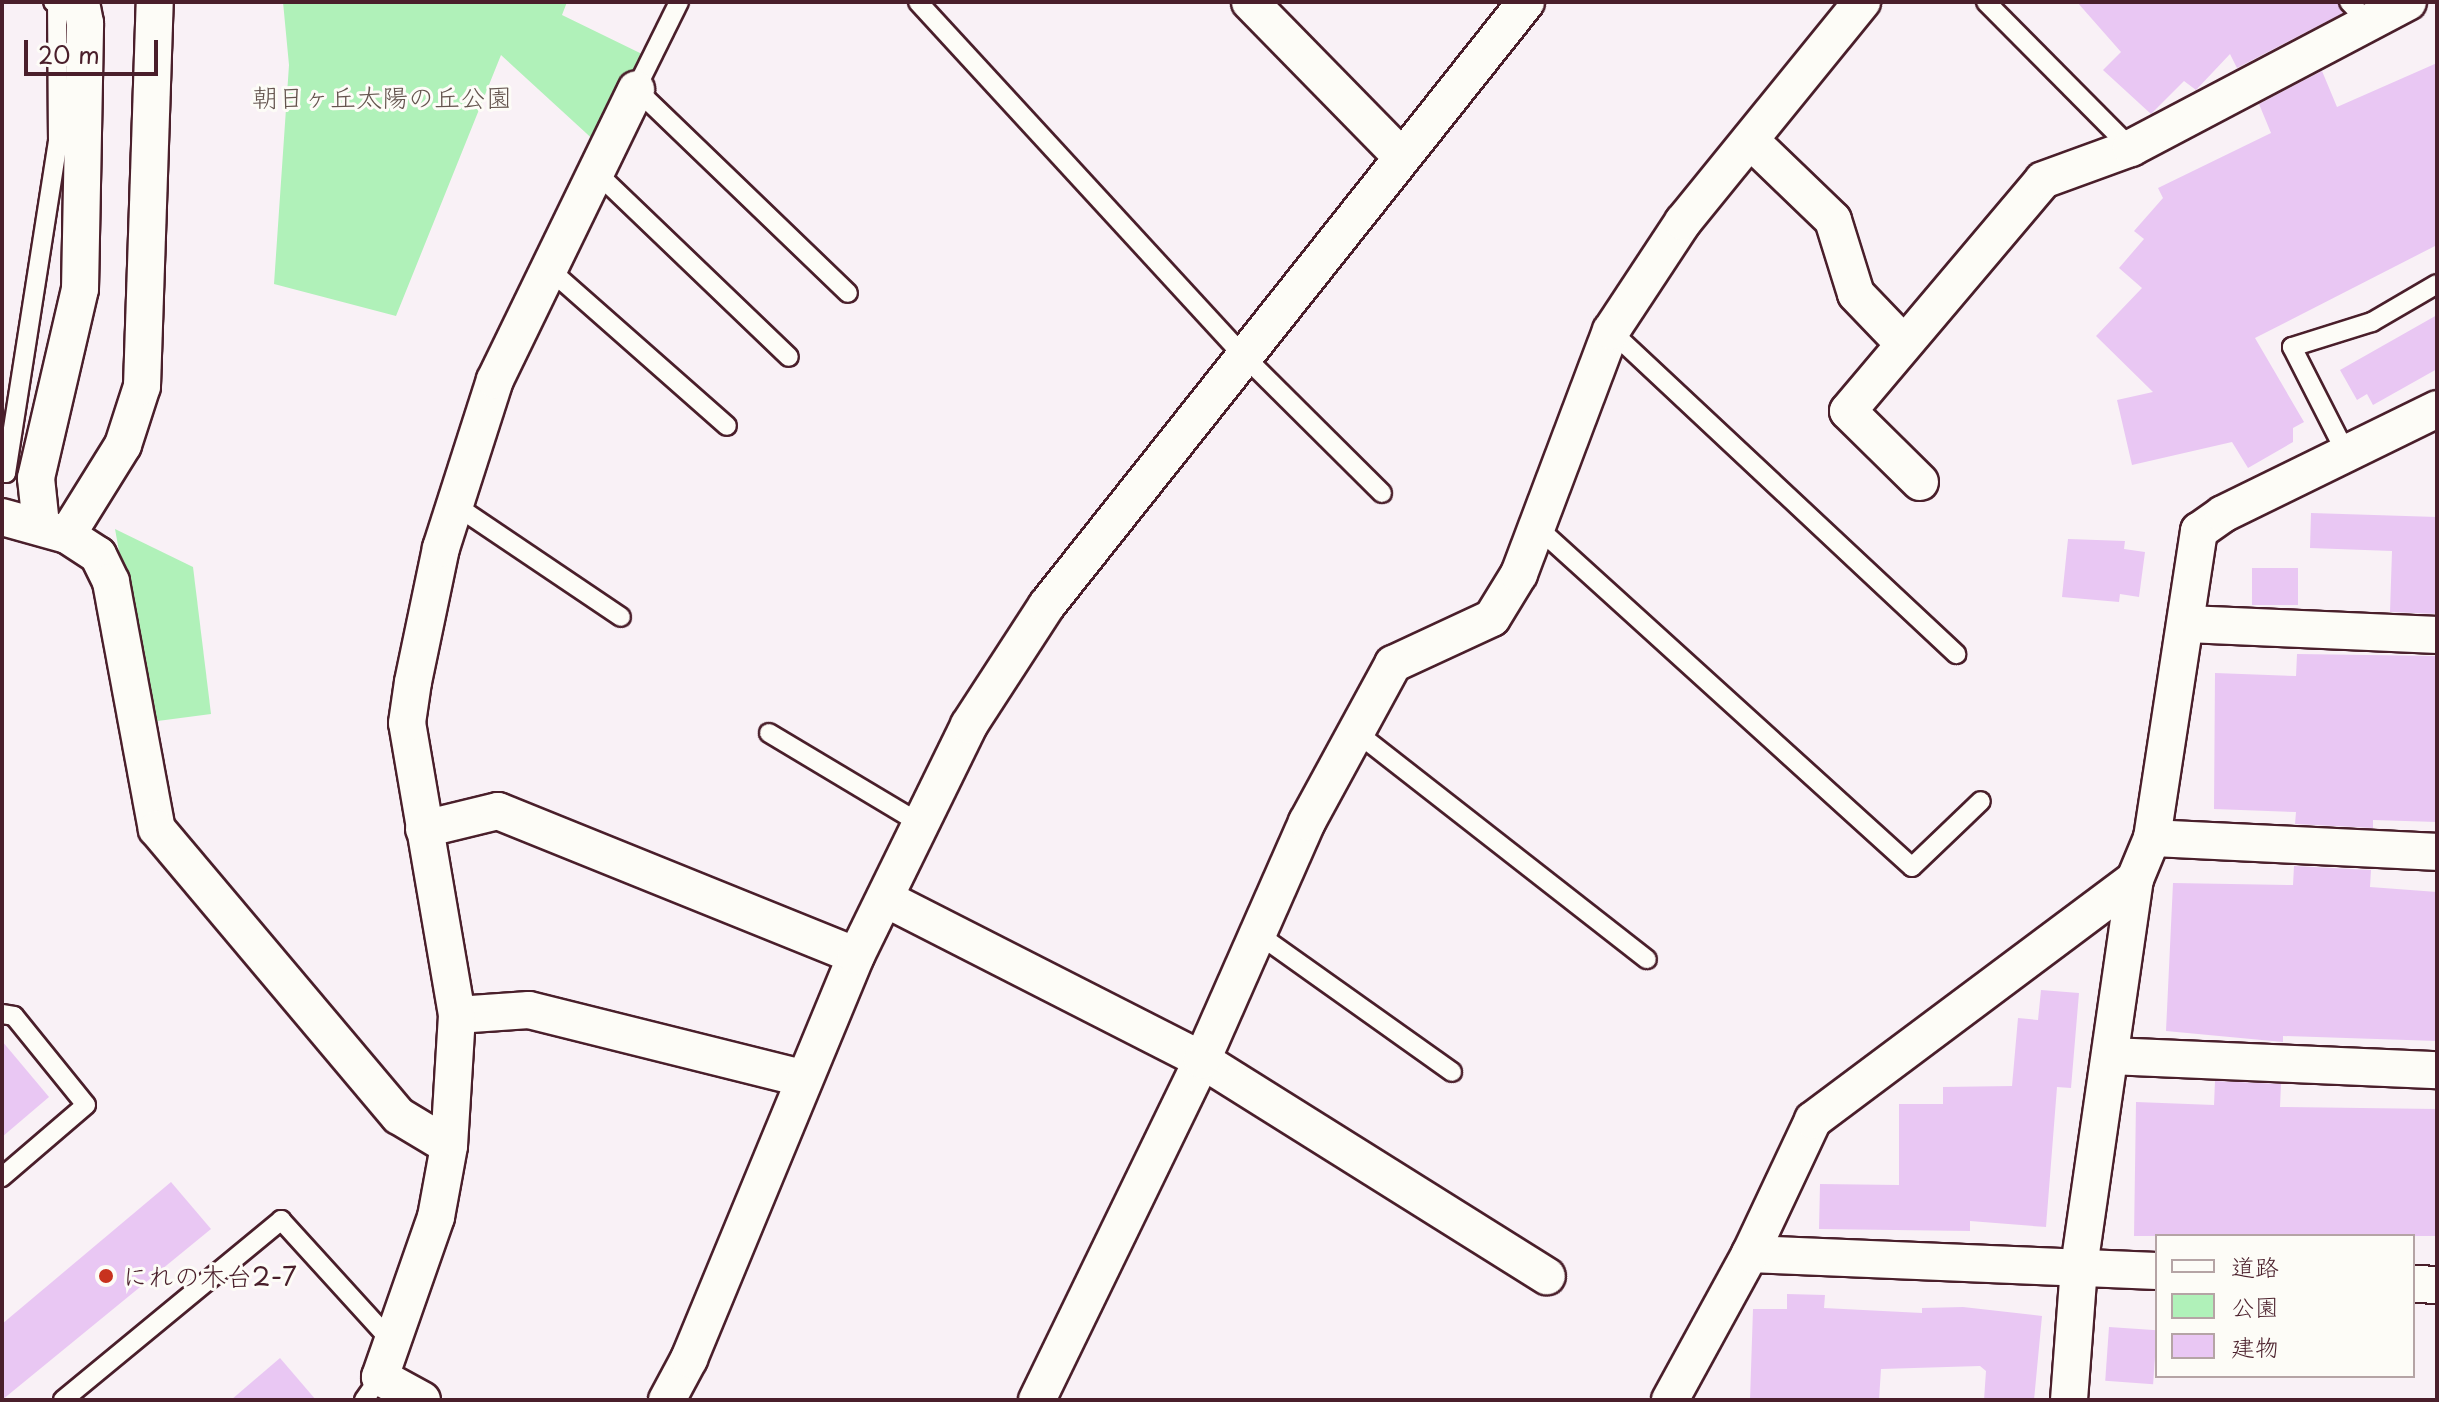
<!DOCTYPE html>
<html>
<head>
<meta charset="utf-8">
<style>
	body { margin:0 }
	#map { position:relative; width:2439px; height:1402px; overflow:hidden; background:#f9f1f6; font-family:"Playpen Sans","Klee One",sans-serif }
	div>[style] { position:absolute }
	.green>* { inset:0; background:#b0f1b9 }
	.building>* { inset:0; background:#e9c7f3; transform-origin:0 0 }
	.roads { filter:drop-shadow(2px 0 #4a1f2b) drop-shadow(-2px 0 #4a1f2b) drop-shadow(0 2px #4a1f2b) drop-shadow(0 -2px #4a1f2b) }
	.lane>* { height:18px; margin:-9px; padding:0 9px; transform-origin:9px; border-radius:9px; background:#fdfcf7 }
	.street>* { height:36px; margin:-18px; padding:0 18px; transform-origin:18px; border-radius:18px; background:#fdfcf7 }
	.dots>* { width:22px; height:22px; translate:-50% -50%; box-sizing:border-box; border:4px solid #fdfcf7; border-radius:50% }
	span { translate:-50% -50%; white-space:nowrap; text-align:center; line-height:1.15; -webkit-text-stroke:6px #fdfcf7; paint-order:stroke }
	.park-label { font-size:26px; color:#64544e }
	.poi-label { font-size:26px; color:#4a1f2b }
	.left { translate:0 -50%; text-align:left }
	.frame { position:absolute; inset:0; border:4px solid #4a1f2b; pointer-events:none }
	.legend { position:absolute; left:2155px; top:1234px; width:260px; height:144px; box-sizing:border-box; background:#fdfcf7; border:2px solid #b5a4a5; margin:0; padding:10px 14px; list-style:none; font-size:24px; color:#4a1f2b }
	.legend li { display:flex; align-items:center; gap:16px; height:40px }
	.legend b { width:40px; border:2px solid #b5a4a5 }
	.scale { position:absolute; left:24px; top:40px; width:134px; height:36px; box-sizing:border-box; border:4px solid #4a1f2b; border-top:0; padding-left:10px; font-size:24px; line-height:28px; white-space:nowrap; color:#4a1f2b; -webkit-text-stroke:6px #fdfcf7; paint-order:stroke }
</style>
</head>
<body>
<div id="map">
	<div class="green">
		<div style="clip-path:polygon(283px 2px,567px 2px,562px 15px,642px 54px,598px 144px,501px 55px,396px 316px,274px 284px,289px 65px)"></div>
		<div style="clip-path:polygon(115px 529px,193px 567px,211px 714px,150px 722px)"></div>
	</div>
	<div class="building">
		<div style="clip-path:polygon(2077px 2px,2337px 2px,2343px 13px,2237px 68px,2230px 54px,2196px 90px,2184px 81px,2151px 114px,2103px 70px,2121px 52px)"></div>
		<div style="clip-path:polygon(2437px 63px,2437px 245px,2255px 338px,2304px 422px,2293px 428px,2293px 442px,2248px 468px,2232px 442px,2132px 465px,2117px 400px,2153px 392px,2096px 336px,2142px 288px,2119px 268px,2144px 239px,2134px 231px,2163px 198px,2158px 188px,2271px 133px,2259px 104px,2322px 71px,2337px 107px)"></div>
		<div style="clip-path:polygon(2437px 315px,2437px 369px,2373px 405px,2367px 394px,2357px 400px,2340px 370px)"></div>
		<div style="clip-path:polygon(2311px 513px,2437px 517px,2437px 614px,2390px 612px,2392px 551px,2310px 548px)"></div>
		<div style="clip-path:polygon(2068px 539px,2125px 541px,2124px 549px,2145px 552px,2139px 597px,2120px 594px,2119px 602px,2062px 597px)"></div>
		<div style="left:2252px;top:568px;width:46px;height:37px"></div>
		<div style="clip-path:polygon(2297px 654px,2437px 656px,2437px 822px,2373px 820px,2373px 828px,2295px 824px,2296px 812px,2214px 809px,2215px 673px,2296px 676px)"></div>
		<div style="clip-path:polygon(2294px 866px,2371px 870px,2370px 887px,2437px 892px,2437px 1041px,2283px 1036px,2283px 1042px,2166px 1031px,2173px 883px,2293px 885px)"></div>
		<div style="clip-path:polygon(2041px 990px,2079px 993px,2071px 1088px,2057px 1087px,2046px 1227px,1970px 1221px,1970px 1231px,1819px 1229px,1820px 1184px,1899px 1185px,1899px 1104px,1943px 1104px,1943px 1087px,2012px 1086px,2018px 1018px,2038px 1020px)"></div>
		<div style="clip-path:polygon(2px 1041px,49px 1097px,2px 1137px)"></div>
		<div style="clip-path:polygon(2215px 1081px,2281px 1084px,2280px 1107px,2437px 1109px,2437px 1236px,2134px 1236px,2136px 1102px,2214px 1105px)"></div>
		<div style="clip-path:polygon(171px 1182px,211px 1229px,2px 1400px,2px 1324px)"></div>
		<div style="clip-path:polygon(1787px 1294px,1825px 1295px,1824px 1308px,1922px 1313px,1922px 1308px,1963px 1307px,2042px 1316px,2034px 1400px,1984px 1400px,1986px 1371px,1980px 1366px,1881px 1369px,1879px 1400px,1750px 1400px,1753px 1309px,1787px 1309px)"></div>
		<div style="left:2109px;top:1327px;width:48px;height:54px;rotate:4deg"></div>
		<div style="clip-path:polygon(280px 1358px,316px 1400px,231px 1400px)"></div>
	</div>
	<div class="roads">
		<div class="lane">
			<div style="left:679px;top:2px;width:97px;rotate:116.3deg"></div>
			<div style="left:636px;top:89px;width:294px;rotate:43.9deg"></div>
			<div style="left:918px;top:2px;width:483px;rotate:47.4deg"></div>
			<div style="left:1245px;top:357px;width:193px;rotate:44.8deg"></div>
			<div style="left:1986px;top:2px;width:206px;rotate:45.2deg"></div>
			<div style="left:2349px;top:2px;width:29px;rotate:46deg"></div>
			<div style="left:596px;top:172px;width:267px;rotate:43.8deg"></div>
			<div style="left:549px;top:269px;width:237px;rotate:41.4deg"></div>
			<div style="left:1611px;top:331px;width:473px;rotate:43.1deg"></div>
			<div style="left:2346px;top:453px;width:119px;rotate:-117deg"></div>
			<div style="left:2292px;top:347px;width:84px;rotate:-17.4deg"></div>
			<div style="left:2372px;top:322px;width:75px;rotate:-30.3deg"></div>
			<div style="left:2px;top:473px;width:4px"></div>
			<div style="left:6px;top:473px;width:335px;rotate:-81.1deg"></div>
			<div style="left:58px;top:142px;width:139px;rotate:-90.4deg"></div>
			<div style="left:57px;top:3px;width:4px;rotate:-166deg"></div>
			<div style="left:455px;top:505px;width:200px;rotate:34deg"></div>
			<div style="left:1537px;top:527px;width:506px;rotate:42.2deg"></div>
			<div style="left:1912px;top:867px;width:95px;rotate:-43.7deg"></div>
			<div style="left:1356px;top:732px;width:369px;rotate:38deg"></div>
			<div style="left:769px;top:733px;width:179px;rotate:30.9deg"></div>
			<div style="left:1258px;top:934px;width:238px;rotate:35.4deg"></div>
			<div style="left:2px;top:1014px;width:12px;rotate:9deg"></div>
			<div style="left:14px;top:1016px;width:114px;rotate:51deg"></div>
			<div style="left:86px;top:1105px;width:111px;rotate:139.4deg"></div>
			<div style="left:63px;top:1400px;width:283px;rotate:-39.5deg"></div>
			<div style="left:281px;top:1220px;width:168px;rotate:47.7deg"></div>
			<div style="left:364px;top:1400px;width:28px;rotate:-55deg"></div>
		</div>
		<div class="street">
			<div style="left:1250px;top:2px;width:217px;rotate:45.6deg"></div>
			<div style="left:1750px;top:140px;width:115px;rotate:43.9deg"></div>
			<div style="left:1833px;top:220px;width:77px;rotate:72.7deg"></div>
			<div style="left:1856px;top:294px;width:69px;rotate:46.2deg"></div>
			<div style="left:1920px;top:482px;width:101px;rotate:-135.4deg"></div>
			<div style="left:1848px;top:411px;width:302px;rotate:-49.8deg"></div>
			<div style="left:2043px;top:180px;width:94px;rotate:-20deg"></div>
			<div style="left:2131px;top:148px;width:313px;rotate:-27.8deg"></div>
			<div style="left:2px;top:517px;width:67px;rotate:15.5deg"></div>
			<div style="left:67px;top:535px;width:37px;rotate:33deg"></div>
			<div style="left:98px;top:555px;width:30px;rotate:64deg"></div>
			<div style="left:111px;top:582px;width:251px;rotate:79.5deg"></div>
			<div style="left:157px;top:829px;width:375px;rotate:49.9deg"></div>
			<div style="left:399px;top:1116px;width:58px;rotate:31deg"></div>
			<div style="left:41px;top:525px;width:47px;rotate:-96.1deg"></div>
			<div style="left:36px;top:478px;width:194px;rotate:-76.9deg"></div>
			<div style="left:80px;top:289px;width:266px;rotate:-88.9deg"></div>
			<div style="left:85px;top:23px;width:21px;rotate:-101deg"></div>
			<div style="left:67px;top:535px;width:106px;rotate:-58.1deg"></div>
			<div style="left:123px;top:445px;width:62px;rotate:-72.1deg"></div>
			<div style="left:142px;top:386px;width:384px;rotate:-88.1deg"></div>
			<div style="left:2188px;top:624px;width:249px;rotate:2.5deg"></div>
			<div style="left:424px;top:829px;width:76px;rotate:-13.7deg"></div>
			<div style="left:498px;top:811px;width:386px;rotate:22deg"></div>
			<div style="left:2152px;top:838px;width:285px;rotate:2.8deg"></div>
			<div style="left:886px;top:899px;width:355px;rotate:27deg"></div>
			<div style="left:1202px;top:1060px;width:407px;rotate:32.1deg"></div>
			<div style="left:457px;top:1015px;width:72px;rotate:-4deg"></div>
			<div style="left:529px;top:1010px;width:281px;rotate:14deg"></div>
			<div style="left:2111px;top:1056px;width:326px;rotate:2.5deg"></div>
			<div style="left:1750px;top:1254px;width:407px;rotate:2.4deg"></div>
			<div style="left:2413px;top:1284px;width:24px;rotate:2deg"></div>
			<div style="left:422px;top:1400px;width:48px;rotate:-151.3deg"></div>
			<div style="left:380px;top:1377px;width:170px;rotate:-70.7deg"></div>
			<div style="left:436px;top:1217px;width:72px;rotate:-79.6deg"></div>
			<div style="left:449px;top:1146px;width:131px;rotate:-86.5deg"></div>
			<div style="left:457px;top:1015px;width:296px;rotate:-99.7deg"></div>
			<div style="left:407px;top:723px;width:41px;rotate:-81.7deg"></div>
			<div style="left:413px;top:682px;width:137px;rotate:-78.2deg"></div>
			<div style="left:441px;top:548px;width:176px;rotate:-72.2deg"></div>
			<div style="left:495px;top:380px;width:323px;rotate:-64.1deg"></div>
			<div style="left:667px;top:1400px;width:47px;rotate:-61.8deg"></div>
			<div style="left:689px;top:1359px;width:436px;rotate:-67.5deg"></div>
			<div style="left:856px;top:956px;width:257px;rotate:-63.9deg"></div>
			<div style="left:969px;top:725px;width:143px;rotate:-57deg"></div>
			<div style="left:1047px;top:605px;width:770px;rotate:-51.54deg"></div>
			<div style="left:1037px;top:1400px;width:378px;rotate:-64.1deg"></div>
			<div style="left:1202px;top:1060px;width:260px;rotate:-66.2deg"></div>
			<div style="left:1307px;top:822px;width:180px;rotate:-61.4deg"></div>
			<div style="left:1393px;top:664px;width:109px;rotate:-24.9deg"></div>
			<div style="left:1492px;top:618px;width:52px;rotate:-58.5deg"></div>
			<div style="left:1519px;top:574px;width:260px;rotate:-69.3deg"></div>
			<div style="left:1611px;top:331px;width:131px;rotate:-56.6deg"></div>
			<div style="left:1683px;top:222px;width:284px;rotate:-50.9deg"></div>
			<div style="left:1670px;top:1400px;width:166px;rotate:-61.3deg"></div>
			<div style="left:1750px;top:1254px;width:148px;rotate:-64.8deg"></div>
			<div style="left:1813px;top:1120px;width:402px;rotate:-36.8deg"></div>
			<div style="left:2069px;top:1400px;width:133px;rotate:-85.7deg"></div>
			<div style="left:2079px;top:1267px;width:392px;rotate:-81.8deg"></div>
			<div style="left:2135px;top:879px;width:44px;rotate:-67.5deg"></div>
			<div style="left:2152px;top:838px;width:311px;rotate:-81.3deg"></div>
			<div style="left:2199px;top:531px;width:29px;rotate:-35deg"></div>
			<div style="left:2223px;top:514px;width:238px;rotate:-26.1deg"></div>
		</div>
	</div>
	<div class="dots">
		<div style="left:106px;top:1276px;background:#c8321e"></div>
	</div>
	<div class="park-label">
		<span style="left:382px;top:97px">朝日ヶ丘太陽の丘公園</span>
	</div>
	<div class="poi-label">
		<span class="left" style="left:122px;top:1276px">にれの木台2-7</span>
	</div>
	<div class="frame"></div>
	<ul class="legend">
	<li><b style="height:10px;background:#fdfcf7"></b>道路</li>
	<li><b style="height:22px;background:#b0f1b9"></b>公園</li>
	<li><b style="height:22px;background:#e9c7f3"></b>建物</li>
	</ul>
	<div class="scale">20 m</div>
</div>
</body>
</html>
